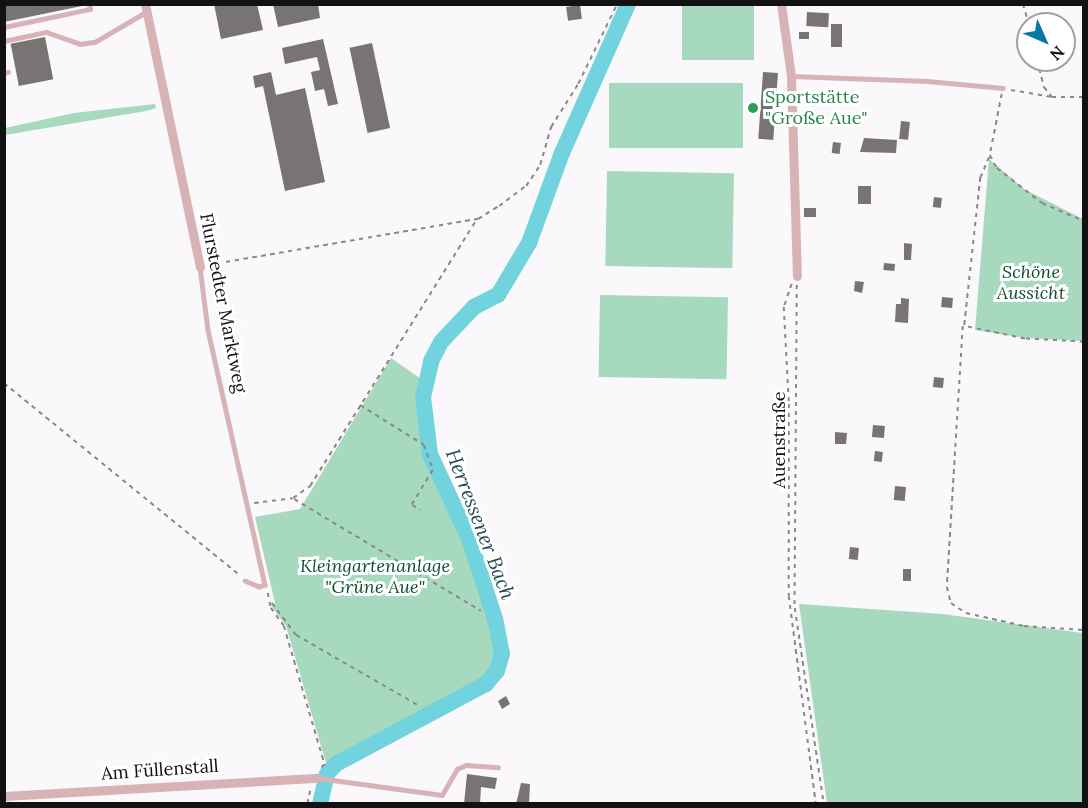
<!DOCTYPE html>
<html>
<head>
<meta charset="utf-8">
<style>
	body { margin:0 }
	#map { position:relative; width:1088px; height:808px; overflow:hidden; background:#fbf8fb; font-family:Lora,serif }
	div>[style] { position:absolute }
	.green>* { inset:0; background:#a7d9be; transform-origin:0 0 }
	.river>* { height:16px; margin:-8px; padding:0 8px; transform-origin:8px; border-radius:8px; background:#70d3dd }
	.building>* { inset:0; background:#787473; transform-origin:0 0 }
	.path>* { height:1.5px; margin-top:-0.75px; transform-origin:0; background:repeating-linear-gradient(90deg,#8a888a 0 4.5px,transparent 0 9px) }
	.lane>* { height:4.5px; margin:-2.25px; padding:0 2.25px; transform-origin:2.25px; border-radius:2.25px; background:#d7b3b8 }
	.street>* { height:9px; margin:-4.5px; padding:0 4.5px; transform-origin:4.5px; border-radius:4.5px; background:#d7b3b8 }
	.dots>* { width:16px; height:16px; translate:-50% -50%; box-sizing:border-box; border:3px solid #fff; border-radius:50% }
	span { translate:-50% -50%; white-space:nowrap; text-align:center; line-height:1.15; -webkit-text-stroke:6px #fff; paint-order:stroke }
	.leisure-label { font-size:18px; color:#27864d }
	.left { translate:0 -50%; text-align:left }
	.park-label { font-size:18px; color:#104d34; font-style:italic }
	.street-label { font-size:18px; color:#131213 }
	.water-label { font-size:20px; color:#1f4c51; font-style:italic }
	.frame { position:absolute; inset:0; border:6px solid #131213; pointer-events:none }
	.north { position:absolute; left:1016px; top:12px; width:60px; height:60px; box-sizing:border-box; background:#fff; border:2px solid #a1a0a1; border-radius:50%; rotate:135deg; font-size:16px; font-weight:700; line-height:24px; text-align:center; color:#131213 }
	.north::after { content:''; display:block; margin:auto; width:21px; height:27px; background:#0678a2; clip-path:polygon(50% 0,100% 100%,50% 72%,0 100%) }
</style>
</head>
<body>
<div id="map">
	<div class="green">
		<div style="left:682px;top:5px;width:72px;height:55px"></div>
		<div style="left:609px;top:83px;width:134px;height:65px"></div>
		<div style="clip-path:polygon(155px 104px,156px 108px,146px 111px,5px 135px,5px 128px,74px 113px)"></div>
		<div style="clip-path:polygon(989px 159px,1024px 189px,1083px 219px,1083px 341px,1025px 338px,975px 330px)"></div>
		<div style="left:607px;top:171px;width:127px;height:95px;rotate:1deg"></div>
		<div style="left:600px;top:295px;width:128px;height:82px;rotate:1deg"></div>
		<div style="clip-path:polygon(391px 358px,424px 381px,423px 421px,430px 454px,470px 541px,495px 620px,497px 645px,492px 669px,478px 683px,326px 763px,286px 626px,272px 607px,275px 603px,255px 517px,300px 509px)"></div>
		<div style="clip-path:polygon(799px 604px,943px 614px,1083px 633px,1083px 803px,827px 803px)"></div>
	</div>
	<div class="river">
		<div style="left:320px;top:804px;width:31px;rotate:-77deg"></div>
		<div style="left:327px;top:774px;width:13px;rotate:-48deg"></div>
		<div style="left:336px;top:764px;width:170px;rotate:-28.1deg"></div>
		<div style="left:486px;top:684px;width:17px;rotate:-50deg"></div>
		<div style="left:497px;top:671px;width:18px;rotate:-74deg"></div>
		<div style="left:502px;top:654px;width:36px;rotate:-101deg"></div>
		<div style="left:495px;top:619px;width:82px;rotate:-107.8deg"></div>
		<div style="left:470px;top:541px;width:96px;rotate:-114.7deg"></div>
		<div style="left:430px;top:454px;width:57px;rotate:-97deg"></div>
		<div style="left:423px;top:397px;width:37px;rotate:-77deg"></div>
		<div style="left:431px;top:361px;width:21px;rotate:-62deg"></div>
		<div style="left:441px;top:342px;width:48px;rotate:-46.7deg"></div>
		<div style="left:474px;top:307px;width:27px;rotate:-27deg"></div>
		<div style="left:498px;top:295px;width:61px;rotate:-59.2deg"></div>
		<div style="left:529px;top:243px;width:96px;rotate:-69.9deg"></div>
		<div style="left:562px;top:153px;width:163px;rotate:-66.1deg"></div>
	</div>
	<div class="building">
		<div style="clip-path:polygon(4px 4px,82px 4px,82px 6px,4px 22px)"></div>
		<div style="clip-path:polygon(214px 4px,257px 4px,263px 30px,221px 39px)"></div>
		<div style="clip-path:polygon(273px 4px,318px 4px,320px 18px,278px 27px)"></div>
		<div style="left:580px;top:5px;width:14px;height:14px;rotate:82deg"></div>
		<div style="left:807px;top:12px;width:22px;height:14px;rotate:3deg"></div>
		<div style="left:831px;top:24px;width:11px;height:23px"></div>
		<div style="left:799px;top:32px;width:10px;height:7px"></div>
		<div style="left:45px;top:37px;width:43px;height:35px;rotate:79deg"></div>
		<div style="clip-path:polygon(323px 39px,338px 104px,328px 106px,324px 89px,315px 91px,311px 72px,320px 70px,317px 57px,285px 64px,282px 48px)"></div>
		<div style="left:372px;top:43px;width:87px;height:23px;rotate:78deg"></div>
		<div style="clip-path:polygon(271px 72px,276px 95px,305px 88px,325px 182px,285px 191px,263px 86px,255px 88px,253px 76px)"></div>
		<div style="left:763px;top:72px;width:15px;height:67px;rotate:4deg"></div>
		<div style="left:901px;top:121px;width:9px;height:18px;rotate:6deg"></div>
		<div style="clip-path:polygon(864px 138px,897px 140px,896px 153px,860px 152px)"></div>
		<div style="left:833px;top:142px;width:8px;height:11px;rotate:7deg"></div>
		<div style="left:858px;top:186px;width:13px;height:18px"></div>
		<div style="left:934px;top:197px;width:8px;height:10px;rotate:7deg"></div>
		<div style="left:804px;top:208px;width:12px;height:9px"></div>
		<div style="clip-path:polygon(904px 243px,912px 244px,911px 260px,904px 260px)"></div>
		<div style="left:884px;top:263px;width:11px;height:7px;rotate:5deg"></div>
		<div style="clip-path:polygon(855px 281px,864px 282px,862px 293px,854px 291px)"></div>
		<div style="left:942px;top:297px;width:11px;height:10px;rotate:5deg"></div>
		<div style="clip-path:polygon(901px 298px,909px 299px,908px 323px,895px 322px,896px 304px,901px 304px)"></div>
		<div style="left:934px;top:377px;width:10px;height:10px;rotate:6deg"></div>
		<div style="left:873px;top:425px;width:12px;height:12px;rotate:5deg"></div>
		<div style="clip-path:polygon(835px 432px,847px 433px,846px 444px,835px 444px)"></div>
		<div style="left:875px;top:451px;width:8px;height:10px;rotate:7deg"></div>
		<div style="left:895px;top:486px;width:11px;height:14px;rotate:5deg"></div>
		<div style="left:850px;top:547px;width:9px;height:12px;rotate:6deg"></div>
		<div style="left:903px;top:569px;width:8px;height:12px"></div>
		<div style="clip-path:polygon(506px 696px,510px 704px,502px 709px,498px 701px)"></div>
		<div style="clip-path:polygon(467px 774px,497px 778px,495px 789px,481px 787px,480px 804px,464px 804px)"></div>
		<div style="clip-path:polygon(521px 783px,530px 784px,529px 804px,516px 804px)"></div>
	</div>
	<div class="path">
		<div style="left:1023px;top:4px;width:21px;rotate:73deg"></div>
		<div style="left:1037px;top:60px;width:28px;rotate:75deg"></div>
		<div style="left:1044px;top:87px;width:13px;rotate:51deg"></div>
		<div style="left:1011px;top:90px;width:42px;rotate:9.7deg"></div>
		<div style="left:1052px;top:97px;width:32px"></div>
		<div style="left:1002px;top:94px;width:62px;rotate:101.1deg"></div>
		<div style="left:990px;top:155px;width:15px;rotate:62deg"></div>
		<div style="left:997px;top:168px;width:57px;rotate:37.9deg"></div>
		<div style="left:1042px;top:203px;width:46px;rotate:23.2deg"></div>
		<div style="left:208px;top:265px;width:274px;rotate:-9.7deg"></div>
		<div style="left:478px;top:219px;width:25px;rotate:-32deg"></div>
		<div style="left:499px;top:206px;width:34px;rotate:-37deg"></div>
		<div style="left:526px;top:186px;width:25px;rotate:-56deg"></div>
		<div style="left:540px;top:165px;width:40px;rotate:-74deg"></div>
		<div style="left:551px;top:127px;width:51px;rotate:-57.9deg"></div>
		<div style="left:578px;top:84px;width:89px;rotate:-64deg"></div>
		<div style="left:792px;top:284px;width:24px;rotate:109deg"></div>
		<div style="left:784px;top:307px;width:97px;rotate:87deg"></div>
		<div style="left:789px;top:404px;width:192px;rotate:90deg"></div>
		<div style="left:789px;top:596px;width:210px;rotate:82.6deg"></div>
		<div style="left:797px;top:285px;width:323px;rotate:90.4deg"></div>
		<div style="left:795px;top:608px;width:198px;rotate:81.6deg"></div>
		<div style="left:964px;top:325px;width:148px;rotate:-83.8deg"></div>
		<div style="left:980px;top:178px;width:25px;rotate:-67deg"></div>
		<div style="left:1084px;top:342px;width:59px;rotate:-177.1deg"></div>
		<div style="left:1025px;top:339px;width:63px;rotate:-168.2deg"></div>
		<div style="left:963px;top:326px;width:261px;rotate:93.5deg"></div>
		<div style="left:947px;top:587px;width:16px;rotate:76deg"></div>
		<div style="left:951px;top:603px;width:18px;rotate:34deg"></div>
		<div style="left:966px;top:613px;width:59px;rotate:12.6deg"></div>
		<div style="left:1024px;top:626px;width:60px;rotate:3.8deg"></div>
		<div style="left:4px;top:383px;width:306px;rotate:39.2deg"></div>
		<div style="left:360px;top:405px;width:75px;rotate:32deg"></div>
		<div style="left:424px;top:445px;width:27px;rotate:70deg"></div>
		<div style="left:433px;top:470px;width:41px;rotate:121deg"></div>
		<div style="left:412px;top:505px;width:10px;rotate:29deg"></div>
		<div style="left:294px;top:499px;width:218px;rotate:30.9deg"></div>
		<div style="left:254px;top:503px;width:39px;rotate:-7deg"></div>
		<div style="left:293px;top:498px;width:21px;rotate:-35deg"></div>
		<div style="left:310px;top:486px;width:315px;rotate:-58deg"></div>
		<div style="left:268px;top:593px;width:15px;rotate:79deg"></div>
		<div style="left:271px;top:608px;width:22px;rotate:54deg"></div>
		<div style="left:284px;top:626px;width:145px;rotate:73.6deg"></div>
		<div style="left:325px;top:765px;width:8px;rotate:150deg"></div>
		<div style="left:272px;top:603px;width:40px;rotate:53deg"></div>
		<div style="left:296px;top:635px;width:144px;rotate:29.9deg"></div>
		<div style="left:307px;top:804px;width:17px;rotate:-77deg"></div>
	</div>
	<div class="lane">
		<div style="left:4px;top:27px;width:88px;rotate:-11.8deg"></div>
		<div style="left:90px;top:9px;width:5px;rotate:-101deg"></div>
		<div style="left:4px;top:41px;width:43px;rotate:-12.1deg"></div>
		<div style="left:46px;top:32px;width:36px;rotate:19deg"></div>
		<div style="left:80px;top:44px;width:15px;rotate:-8deg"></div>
		<div style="left:95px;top:42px;width:59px;rotate:-30.5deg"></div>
		<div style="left:4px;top:73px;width:4px;rotate:-14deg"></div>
		<div style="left:791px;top:76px;width:136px;rotate:2.1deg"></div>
		<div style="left:927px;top:81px;width:76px;rotate:5.3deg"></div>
		<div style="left:200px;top:267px;width:64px;rotate:82.8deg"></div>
		<div style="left:208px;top:330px;width:261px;rotate:77.4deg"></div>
		<div style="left:265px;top:585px;width:6px;rotate:162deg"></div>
		<div style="left:259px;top:587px;width:15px;rotate:-157deg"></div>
		<div style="left:318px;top:778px;width:125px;rotate:7.8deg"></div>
		<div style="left:442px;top:795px;width:30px;rotate:-60deg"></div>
		<div style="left:457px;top:769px;width:10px;rotate:-24deg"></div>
		<div style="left:466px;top:765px;width:32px;rotate:4deg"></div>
	</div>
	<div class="street">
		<div style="left:145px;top:4px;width:269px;rotate:78.2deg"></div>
		<div style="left:781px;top:4px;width:73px;rotate:82.1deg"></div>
		<div style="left:791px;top:76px;width:200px;rotate:88.3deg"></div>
		<div style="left:4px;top:796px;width:315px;rotate:-3.3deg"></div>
	</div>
	<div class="dots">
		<div style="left:753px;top:108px;background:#2e9e5b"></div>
	</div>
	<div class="leisure-label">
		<span class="left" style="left:765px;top:108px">Sportstätte<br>"Große Aue"</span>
	</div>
	<div class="park-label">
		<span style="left:1031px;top:283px">Schöne<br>Aussicht</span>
		<span style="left:375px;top:577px">Kleingartenanlage<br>"Grüne Aue"</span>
	</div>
	<div class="street-label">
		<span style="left:223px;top:303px;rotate:79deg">Flurstedter Marktweg</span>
		<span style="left:779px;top:440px;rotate:-90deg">Auenstraße</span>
		<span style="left:160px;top:770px;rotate:-4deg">Am Füllenstall</span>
	</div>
	<div class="water-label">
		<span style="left:481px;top:524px;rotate:69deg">Herressener Bach</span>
	</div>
	<div class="frame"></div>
	<div class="north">N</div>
</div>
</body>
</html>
